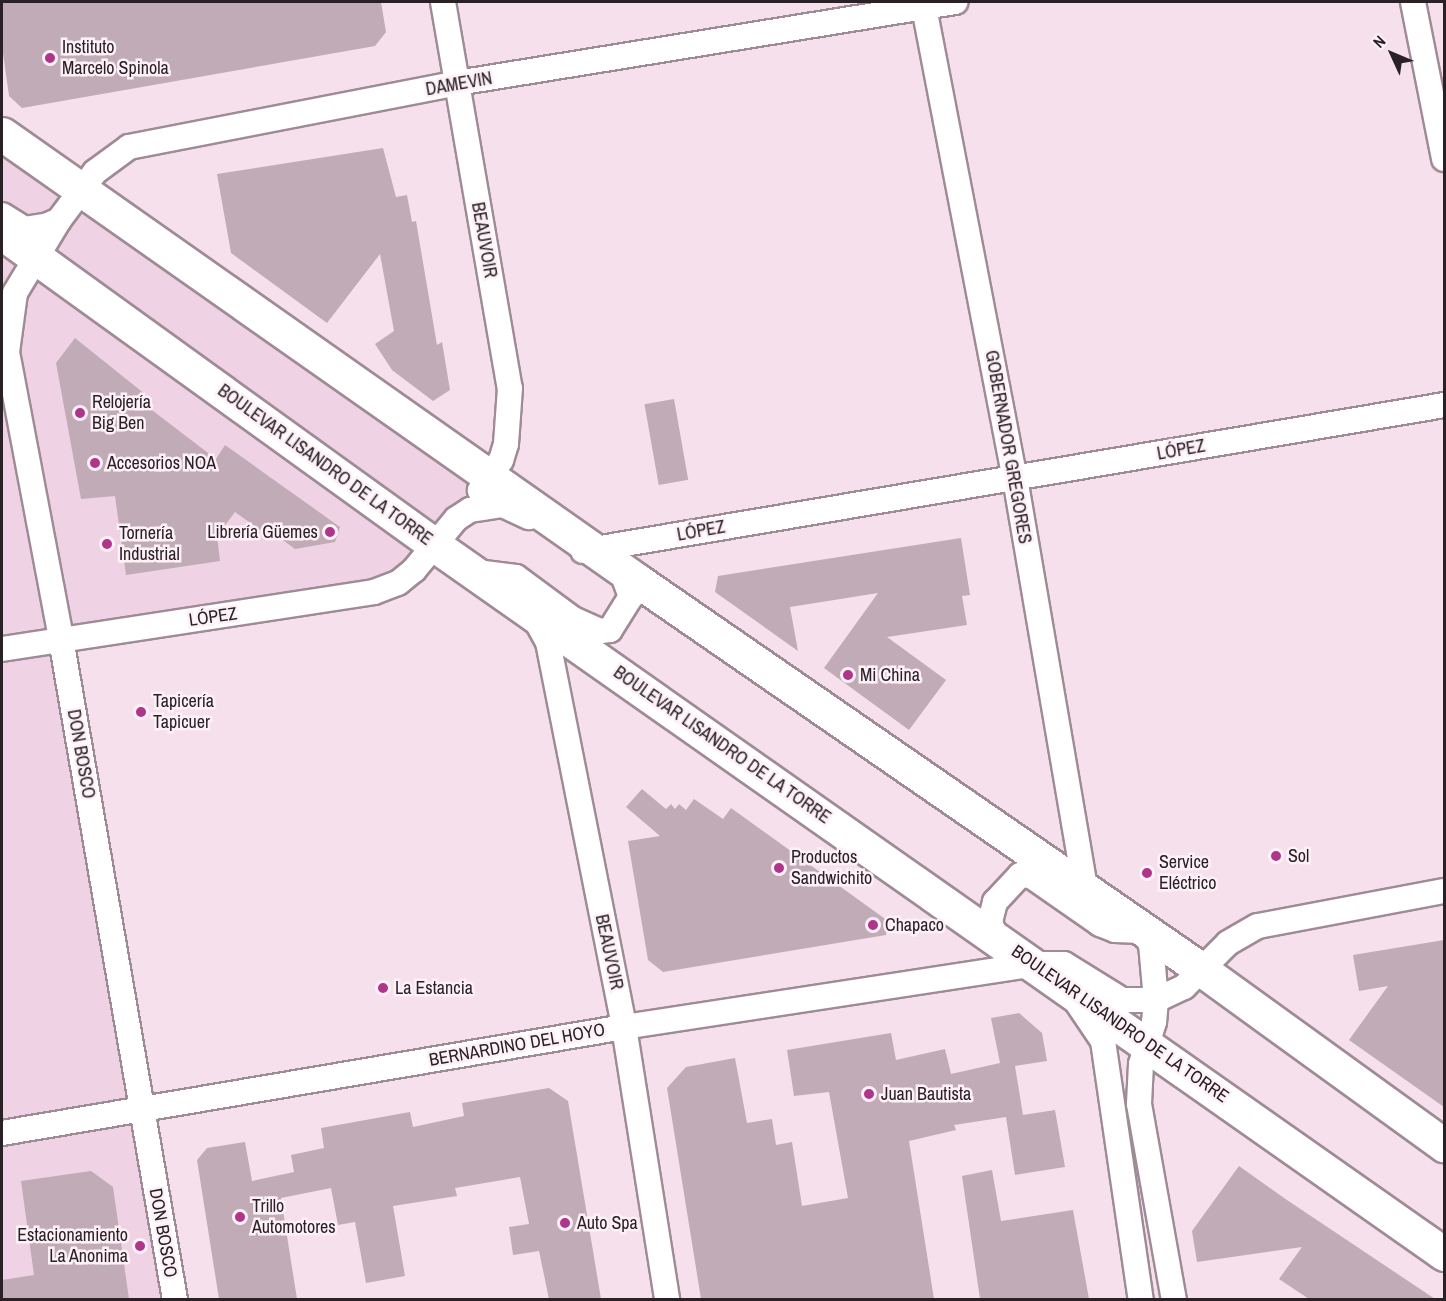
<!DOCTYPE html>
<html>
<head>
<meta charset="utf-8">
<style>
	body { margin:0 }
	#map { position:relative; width:1446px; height:1301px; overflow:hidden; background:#f6e0ec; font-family:"Archivo Narrow",sans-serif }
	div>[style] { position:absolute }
	.built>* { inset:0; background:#efd2e3 }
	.building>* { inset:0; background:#c0abb7; transform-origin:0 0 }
	.roads { filter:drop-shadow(2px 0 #9f8b96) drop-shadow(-2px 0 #9f8b96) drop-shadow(0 2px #9f8b96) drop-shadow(0 -2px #9f8b96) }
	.street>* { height:24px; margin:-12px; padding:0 12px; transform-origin:12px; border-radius:12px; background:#fff }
	.secondary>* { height:33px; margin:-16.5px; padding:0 16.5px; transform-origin:16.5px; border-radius:16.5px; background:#fff }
	.dots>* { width:16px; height:16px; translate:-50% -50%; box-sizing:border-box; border:3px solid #fdf0f7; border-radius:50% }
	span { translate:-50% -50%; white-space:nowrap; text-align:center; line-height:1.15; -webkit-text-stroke:5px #fdf0f7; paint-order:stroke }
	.poi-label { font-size:18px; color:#292126 }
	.left { translate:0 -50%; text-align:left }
	.right { translate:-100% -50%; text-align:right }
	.street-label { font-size:18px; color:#292126 }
	.frame { position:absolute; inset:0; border:3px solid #292126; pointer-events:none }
	.north { position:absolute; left:1362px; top:24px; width:60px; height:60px; -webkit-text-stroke:4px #fdf0f7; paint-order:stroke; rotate:314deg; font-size:16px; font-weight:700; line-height:24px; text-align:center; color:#292126 }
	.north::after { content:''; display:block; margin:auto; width:21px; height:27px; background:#292126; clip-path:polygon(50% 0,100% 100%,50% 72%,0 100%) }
</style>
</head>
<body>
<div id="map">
	<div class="built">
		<div style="clip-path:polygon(2px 134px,490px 476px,398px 583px,62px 639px,175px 1299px,2px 1299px)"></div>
	</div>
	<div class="building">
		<div style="clip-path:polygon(2px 2px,381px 2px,386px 32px,375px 46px,22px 108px,9px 96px,2px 46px)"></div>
		<div style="clip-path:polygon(383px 148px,396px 197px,407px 195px,412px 222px,416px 221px,437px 345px,442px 342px,450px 390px,433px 401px,392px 370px,375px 344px,394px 331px,380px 254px,327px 323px,231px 253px,217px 174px)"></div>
		<div style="clip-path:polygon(75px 338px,146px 395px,140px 401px,216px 459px,225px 445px,340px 527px,335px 542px,295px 549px,264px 526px,260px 530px,235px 512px,217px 536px,220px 561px,126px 575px,115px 496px,81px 499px,56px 363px)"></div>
		<div style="left:674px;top:399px;width:82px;height:30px;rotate:80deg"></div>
		<div style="clip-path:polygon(961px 538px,970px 595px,962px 596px,967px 625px,887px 637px,946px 680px,909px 730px,824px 668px,878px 593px,790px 607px,798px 651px,715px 592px,718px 576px)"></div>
		<div style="clip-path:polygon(642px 789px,666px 809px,671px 804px,675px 809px,679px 804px,686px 810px,694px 799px,723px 819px,731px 808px,888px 921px,886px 935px,663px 972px,648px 960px,628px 841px,660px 836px,626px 807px)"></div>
		<div style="clip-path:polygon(1444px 940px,1444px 1107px,1349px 1040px,1388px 986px,1359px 991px,1353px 955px)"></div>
		<div style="clip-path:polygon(1019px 1013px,1042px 1033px,1047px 1061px,1015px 1066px,1023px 1115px,1055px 1110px,1065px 1167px,1015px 1175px,1006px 1117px,954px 1125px,956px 1130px,909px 1141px,934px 1299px,701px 1299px,667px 1088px,686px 1067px,735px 1058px,747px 1123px,772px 1119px,776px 1145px,792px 1142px,802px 1206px,848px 1198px,829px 1092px,794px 1096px,787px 1050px,891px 1033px,896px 1060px,945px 1049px,951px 1074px,1000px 1063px,991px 1018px)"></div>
		<div style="clip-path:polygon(549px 1088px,568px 1101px,601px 1299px,549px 1299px,539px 1251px,513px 1255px,509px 1227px,529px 1224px,520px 1177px,455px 1188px,457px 1196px,393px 1206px,405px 1276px,366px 1283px,355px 1222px,338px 1225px,331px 1188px,281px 1198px,297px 1299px,219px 1299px,197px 1160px,207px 1148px,245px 1142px,252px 1181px,294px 1172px,291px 1155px,324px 1148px,321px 1128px,410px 1112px,413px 1127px,464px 1116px,462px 1103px)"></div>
		<div style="clip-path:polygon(1239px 1166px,1284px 1198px,1435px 1299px,1309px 1299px,1279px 1279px,1302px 1247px,1197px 1262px,1192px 1231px)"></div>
		<div style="clip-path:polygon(992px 1170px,1001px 1221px,1073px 1210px,1089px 1299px,980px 1299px,962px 1176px)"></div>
		<div style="clip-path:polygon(91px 1171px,113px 1187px,129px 1299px,2px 1299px,2px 1280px,34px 1275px,21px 1181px)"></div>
	</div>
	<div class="roads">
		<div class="street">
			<div style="left:443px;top:2px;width:392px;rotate:80.2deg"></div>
			<div style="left:510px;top:388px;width:56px;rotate:94.1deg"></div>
			<div style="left:506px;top:444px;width:17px;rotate:107deg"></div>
			<div style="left:501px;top:460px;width:37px;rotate:125deg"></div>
			<div style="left:923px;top:2px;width:485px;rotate:79.1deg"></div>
			<div style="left:1015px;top:478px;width:422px;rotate:80.3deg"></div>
			<div style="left:1413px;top:2px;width:160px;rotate:78.8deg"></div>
			<div style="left:2px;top:215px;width:26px;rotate:32deg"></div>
			<div style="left:24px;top:229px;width:24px;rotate:-9deg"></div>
			<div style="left:48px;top:225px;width:12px;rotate:-24deg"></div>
			<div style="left:59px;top:220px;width:60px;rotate:-53.1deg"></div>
			<div style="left:95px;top:172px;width:42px;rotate:-36.3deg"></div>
			<div style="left:129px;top:147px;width:334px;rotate:-11deg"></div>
			<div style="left:457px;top:83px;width:505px;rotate:-9.24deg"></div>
			<div style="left:59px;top:220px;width:85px;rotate:121.1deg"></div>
			<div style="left:15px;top:293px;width:60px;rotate:97.7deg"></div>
			<div style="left:7px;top:352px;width:292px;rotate:79.3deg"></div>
			<div style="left:61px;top:639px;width:671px;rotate:80.21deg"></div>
			<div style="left:583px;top:551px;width:873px;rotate:-9.62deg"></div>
			<div style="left:476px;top:572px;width:40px;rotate:7.1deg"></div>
			<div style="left:516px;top:577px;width:71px;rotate:36.4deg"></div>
			<div style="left:573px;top:619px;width:30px;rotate:24deg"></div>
			<div style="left:600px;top:631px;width:10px;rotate:-6deg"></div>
			<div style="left:610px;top:630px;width:39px;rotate:-58deg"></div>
			<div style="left:631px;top:597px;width:30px;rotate:-110deg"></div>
			<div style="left:533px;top:615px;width:31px;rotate:61deg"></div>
			<div style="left:548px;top:642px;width:392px;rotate:78.8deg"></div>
			<div style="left:624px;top:1027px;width:276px;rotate:81deg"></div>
			<div style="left:2px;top:649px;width:376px;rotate:-8.7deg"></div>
			<div style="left:374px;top:592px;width:26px;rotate:-21deg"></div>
			<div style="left:398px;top:583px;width:21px;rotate:-39deg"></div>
			<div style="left:414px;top:570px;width:66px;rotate:-50.5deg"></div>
			<div style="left:456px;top:519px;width:17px;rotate:-33deg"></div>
			<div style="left:470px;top:510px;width:33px;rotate:-9deg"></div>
			<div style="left:503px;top:505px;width:29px;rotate:25deg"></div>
			<div style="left:996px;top:937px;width:16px;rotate:-112deg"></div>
			<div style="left:990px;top:922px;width:21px;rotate:-76deg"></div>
			<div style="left:995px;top:902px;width:37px;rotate:-47deg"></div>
			<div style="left:1020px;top:875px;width:11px;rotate:5deg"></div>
			<div style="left:1031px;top:876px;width:84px;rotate:34.8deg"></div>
			<div style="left:1100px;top:924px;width:16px;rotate:22deg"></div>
			<div style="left:1115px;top:930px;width:27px;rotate:2deg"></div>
			<div style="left:1142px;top:931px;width:16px;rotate:55deg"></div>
			<div style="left:1151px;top:944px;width:56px;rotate:84.9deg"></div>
			<div style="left:1156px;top:1000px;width:22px;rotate:95deg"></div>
			<div style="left:1154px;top:1022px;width:44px;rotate:107.2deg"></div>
			<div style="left:1141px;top:1064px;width:40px;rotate:92.9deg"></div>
			<div style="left:1139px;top:1104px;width:199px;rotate:79.9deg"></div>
			<div style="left:1078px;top:1004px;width:45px;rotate:56deg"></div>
			<div style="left:1103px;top:1041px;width:262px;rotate:81.7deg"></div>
			<div style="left:2px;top:1133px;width:631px;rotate:-9.67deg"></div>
			<div style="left:624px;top:1027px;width:416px;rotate:-8.7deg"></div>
			<div style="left:1035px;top:964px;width:29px"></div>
			<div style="left:1064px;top:964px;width:68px;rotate:31.8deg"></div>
			<div style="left:1122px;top:1000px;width:34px"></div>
			<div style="left:1156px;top:1000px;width:31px;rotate:-25deg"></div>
			<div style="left:1184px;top:987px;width:62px;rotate:-45deg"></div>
			<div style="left:1228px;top:943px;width:34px;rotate:-30deg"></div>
			<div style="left:1258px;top:926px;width:189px;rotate:-10.7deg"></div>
		</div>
		<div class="secondary">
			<div style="left:2px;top:134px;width:777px;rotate:35.1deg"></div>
			<div style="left:638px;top:581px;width:685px;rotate:34.59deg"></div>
			<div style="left:1202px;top:970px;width:299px;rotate:35.9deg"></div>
			<div style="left:2px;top:233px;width:535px;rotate:35.8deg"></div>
			<div style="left:436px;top:546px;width:1232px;rotate:35.08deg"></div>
		</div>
	</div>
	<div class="dots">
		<div style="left:50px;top:58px;background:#ae3589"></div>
		<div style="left:80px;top:413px;background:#ae3589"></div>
		<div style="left:95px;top:463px;background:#ae3589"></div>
		<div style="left:330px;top:532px;background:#ae3589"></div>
		<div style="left:107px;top:544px;background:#ae3589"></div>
		<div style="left:848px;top:675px;background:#ae3589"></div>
		<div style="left:141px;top:712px;background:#ae3589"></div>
		<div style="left:1276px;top:856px;background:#ae3589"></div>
		<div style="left:779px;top:868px;background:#ae3589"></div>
		<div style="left:1147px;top:873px;background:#ae3589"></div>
		<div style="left:873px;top:925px;background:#ae3589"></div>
		<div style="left:383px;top:988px;background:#ae3589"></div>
		<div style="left:869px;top:1094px;background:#ae3589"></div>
		<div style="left:240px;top:1217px;background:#ae3589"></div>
		<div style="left:565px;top:1223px;background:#ae3589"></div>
		<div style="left:140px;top:1246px;background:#ae3589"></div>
	</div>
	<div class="poi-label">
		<span class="left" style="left:62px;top:58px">Instituto<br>Marcelo Spinola</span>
		<span class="left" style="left:92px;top:413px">Relojería<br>Big Ben</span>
		<span class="left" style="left:107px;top:463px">Accesorios NOA</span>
		<span class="right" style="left:318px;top:532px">Librería Güemes</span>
		<span class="left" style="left:119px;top:544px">Tornería<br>Industrial</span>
		<span class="left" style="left:860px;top:675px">Mi China</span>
		<span class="left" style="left:153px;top:712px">Tapicería<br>Tapicuer</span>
		<span class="left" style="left:1288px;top:856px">Sol</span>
		<span class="left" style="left:791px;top:868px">Productos<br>Sandwichito</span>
		<span class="left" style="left:1159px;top:873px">Service<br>Eléctrico</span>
		<span class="left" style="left:885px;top:925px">Chapaco</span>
		<span class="left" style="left:395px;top:988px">La Estancia</span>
		<span class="left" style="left:881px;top:1094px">Juan Bautista</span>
		<span class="left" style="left:252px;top:1217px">Trillo<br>Automotores</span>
		<span class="left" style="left:577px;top:1223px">Auto Spa</span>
		<span class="right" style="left:128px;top:1246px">Estacionamiento<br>La Anonima</span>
	</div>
	<div class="street-label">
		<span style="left:459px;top:84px;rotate:-10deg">DAMEVIN</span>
		<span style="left:484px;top:240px;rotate:80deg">BEAUVOIR</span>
		<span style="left:1008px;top:447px;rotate:80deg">GOBERNADOR GREGORES</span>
		<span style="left:1181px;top:450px;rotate:-10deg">LÓPEZ</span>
		<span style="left:325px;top:465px;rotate:36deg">BOULEVAR LISANDRO DE LA TORRE</span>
		<span style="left:701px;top:531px;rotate:-10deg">LÓPEZ</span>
		<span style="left:213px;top:617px;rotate:-8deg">LÓPEZ</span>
		<span style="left:722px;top:745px;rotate:35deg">BOULEVAR LISANDRO DE LA TORRE</span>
		<span style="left:81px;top:754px;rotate:80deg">DON BOSCO</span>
		<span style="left:609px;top:952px;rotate:78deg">BEAUVOIR</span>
		<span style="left:1120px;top:1024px;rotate:35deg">BOULEVAR LISANDRO DE LA TORRE</span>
		<span style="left:517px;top:1045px;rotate:-10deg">BERNARDINO DEL HOYO</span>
		<span style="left:163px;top:1233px;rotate:80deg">DON BOSCO</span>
	</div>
	<div class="frame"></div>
	<div class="north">N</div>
</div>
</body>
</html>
